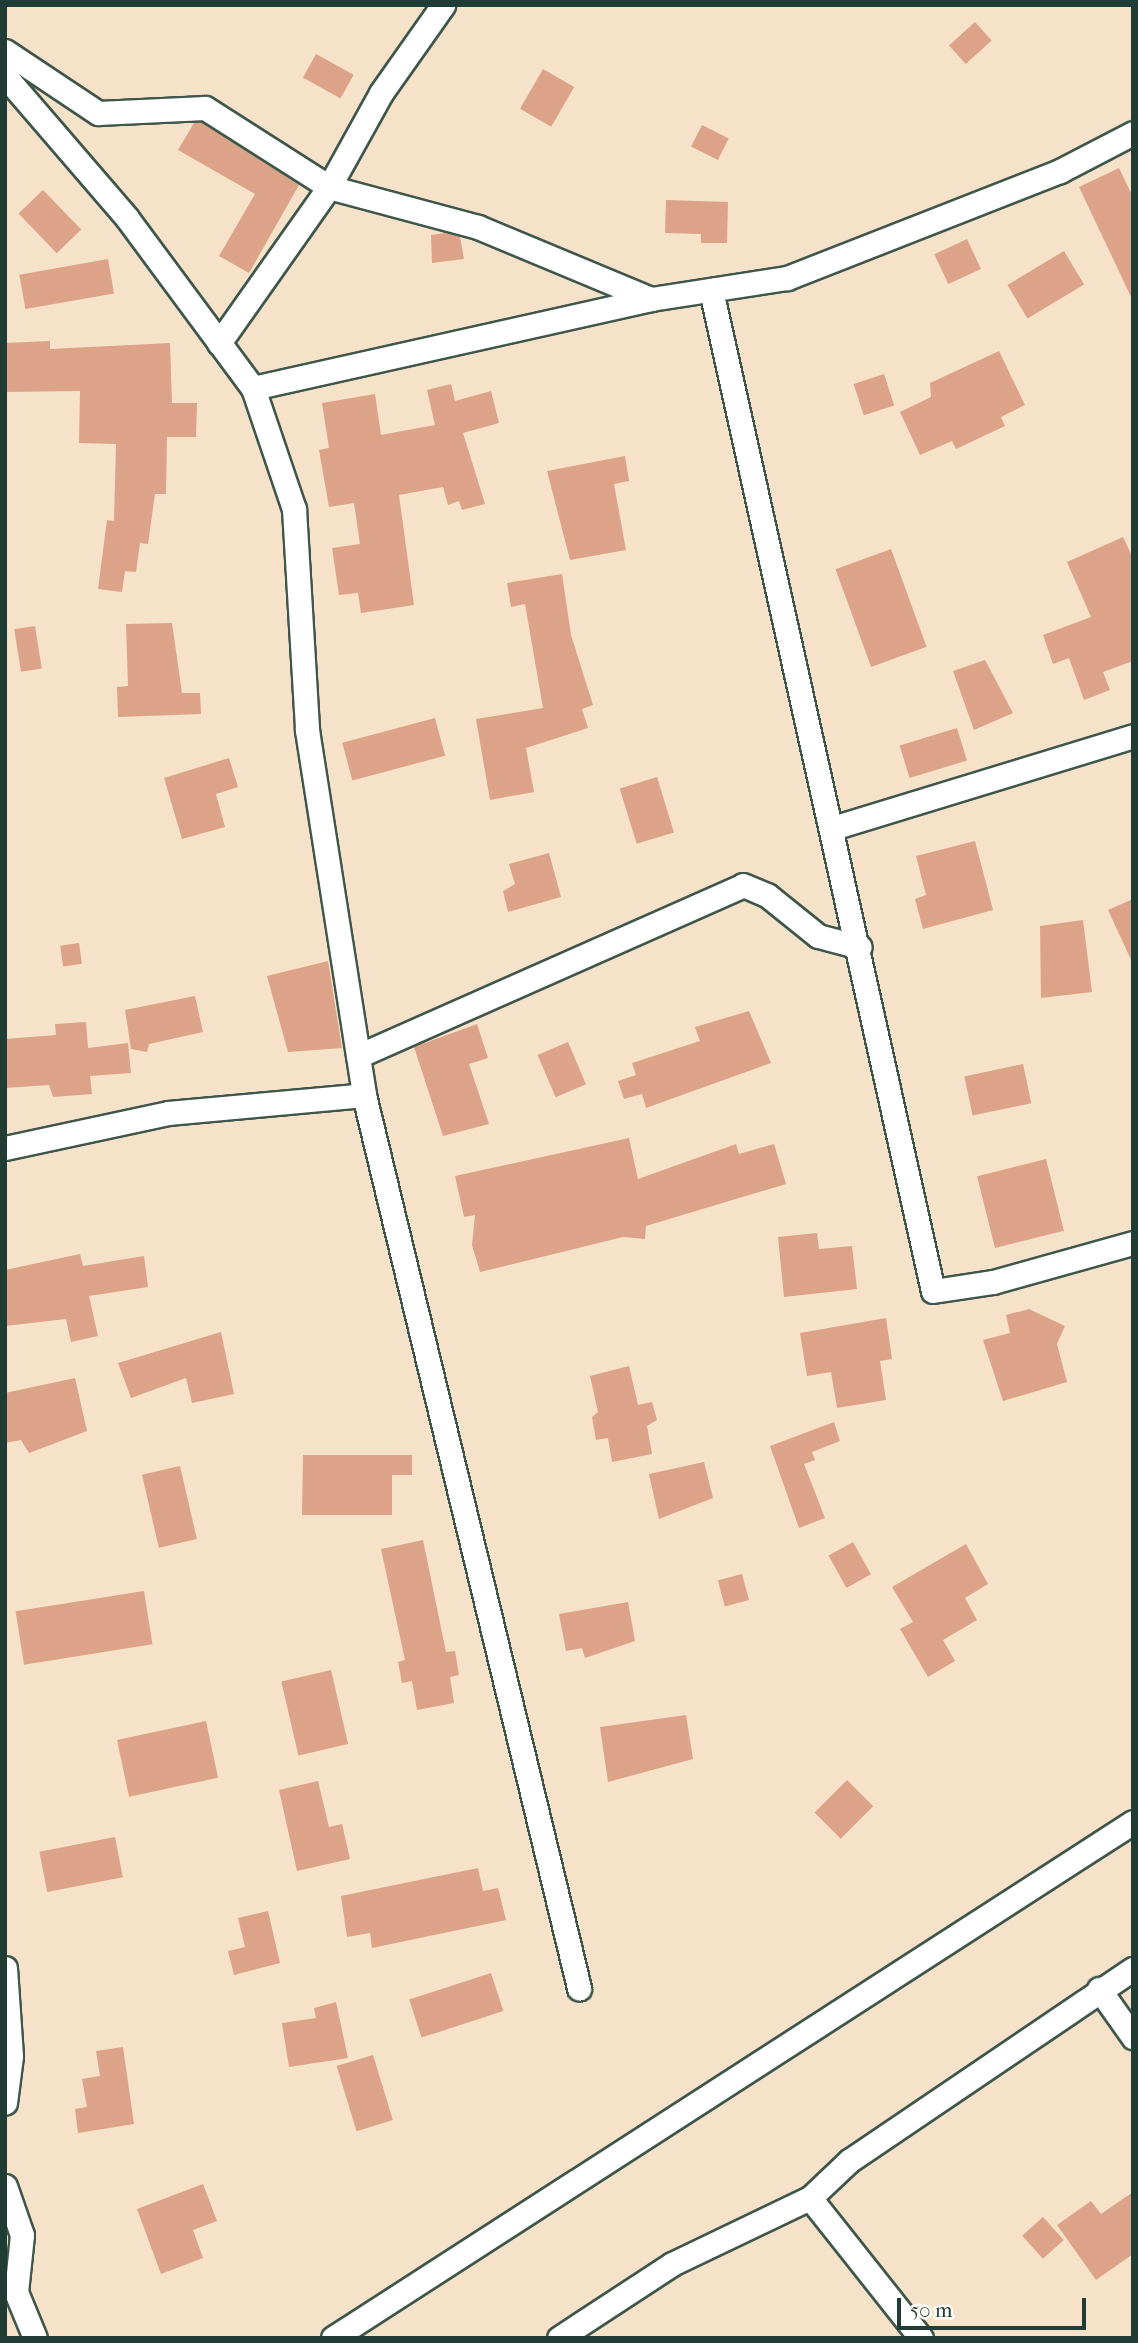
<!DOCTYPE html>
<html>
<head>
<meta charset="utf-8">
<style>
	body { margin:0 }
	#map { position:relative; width:1138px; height:2343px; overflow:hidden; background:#f5e2c9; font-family:"IM FELL French Canon",serif }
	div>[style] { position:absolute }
	.building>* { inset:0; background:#dca388; transform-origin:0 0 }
	.roads { filter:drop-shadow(2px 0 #3f564a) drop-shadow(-2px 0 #3f564a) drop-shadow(0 2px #3f564a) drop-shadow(0 -2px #3f564a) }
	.minor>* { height:23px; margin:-11.5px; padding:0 11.5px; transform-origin:11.5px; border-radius:11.5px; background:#fff }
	span { translate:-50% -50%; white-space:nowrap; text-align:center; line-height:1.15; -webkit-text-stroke:5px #fdfcf7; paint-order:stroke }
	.frame { position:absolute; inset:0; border:7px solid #1f3d34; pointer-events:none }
	.scale { position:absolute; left:897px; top:2298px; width:189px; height:32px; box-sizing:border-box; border:4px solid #1f3d34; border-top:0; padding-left:9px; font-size:21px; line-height:24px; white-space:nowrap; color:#1f3d34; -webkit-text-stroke:5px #fdfcf7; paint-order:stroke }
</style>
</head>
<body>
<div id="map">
	<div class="building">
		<div style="left:975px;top:22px;width:25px;height:35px;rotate:48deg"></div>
		<div style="left:316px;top:54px;width:43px;height:27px;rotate:29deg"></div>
		<div style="left:543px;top:69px;width:36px;height:46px;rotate:30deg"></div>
		<div style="clip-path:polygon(201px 122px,299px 185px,249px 273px,219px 256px,255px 194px,178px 150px,194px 123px)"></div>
		<div style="left:702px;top:125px;width:30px;height:24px;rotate:27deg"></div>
		<div style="clip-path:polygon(1119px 168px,1133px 197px,1133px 301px,1079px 187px)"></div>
		<div style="left:43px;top:190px;width:55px;height:34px;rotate:46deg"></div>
		<div style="clip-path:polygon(666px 200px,728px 202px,727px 243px,701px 243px,701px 234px,665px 233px)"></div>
		<div style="clip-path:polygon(445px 233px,460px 237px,464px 259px,432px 263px,431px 235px)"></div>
		<div style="left:967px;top:239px;width:33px;height:36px;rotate:65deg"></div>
		<div style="left:1064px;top:251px;width:39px;height:66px;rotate:59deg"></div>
		<div style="left:108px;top:259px;width:35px;height:90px;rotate:80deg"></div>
		<div style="clip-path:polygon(50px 341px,50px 349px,170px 343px,172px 403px,197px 403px,196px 437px,167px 437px,166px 494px,155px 494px,148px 544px,140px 543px,136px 572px,125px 571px,122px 592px,98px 589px,107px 520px,114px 521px,116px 444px,79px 443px,80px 391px,5px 392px,5px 343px)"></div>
		<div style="clip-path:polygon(999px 351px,1025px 405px,1001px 417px,1005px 426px,956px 449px,952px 441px,920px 455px,900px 412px,931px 397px,930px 383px)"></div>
		<div style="left:884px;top:374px;width:33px;height:32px;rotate:72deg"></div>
		<div style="clip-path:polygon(451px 384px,455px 401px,491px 391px,499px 423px,463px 433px,485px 504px,462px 510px,459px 501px,448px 505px,443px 487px,399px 495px,414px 605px,361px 613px,358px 593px,339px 595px,332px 548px,360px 544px,354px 503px,329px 507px,319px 450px,329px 448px,322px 403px,375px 394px,381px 435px,435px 425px,427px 390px)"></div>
		<div style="clip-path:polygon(625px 456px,629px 481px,614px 484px,626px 550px,570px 560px,547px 471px)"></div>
		<div style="clip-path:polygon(1123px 537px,1133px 558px,1133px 661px,1103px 672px,1110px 690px,1084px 700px,1069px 658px,1053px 664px,1043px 635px,1091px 617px,1067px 562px)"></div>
		<div style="left:891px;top:549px;width:104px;height:59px;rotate:70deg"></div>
		<div style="clip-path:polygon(562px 574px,571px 635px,593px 705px,582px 709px,588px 728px,526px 748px,534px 792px,490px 800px,476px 719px,543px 708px,525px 604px,511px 607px,507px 583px)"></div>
		<div style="clip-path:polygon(172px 623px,182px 693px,200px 693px,201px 714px,118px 717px,117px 687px,128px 686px,126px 624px)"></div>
		<div style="left:35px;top:626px;width:43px;height:21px;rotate:81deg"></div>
		<div style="clip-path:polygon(985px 660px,1013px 713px,974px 730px,953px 671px)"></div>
		<div style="left:435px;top:718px;width:39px;height:96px;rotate:75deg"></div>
		<div style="left:957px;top:728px;width:34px;height:60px;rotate:73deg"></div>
		<div style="clip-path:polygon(229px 758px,238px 787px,216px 794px,225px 827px,182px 839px,164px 778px)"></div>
		<div style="left:657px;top:777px;width:58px;height:39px;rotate:73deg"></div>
		<div style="clip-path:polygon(975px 841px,993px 910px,923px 929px,915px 899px,926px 895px,916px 856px)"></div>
		<div style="clip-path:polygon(549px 853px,561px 897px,508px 912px,503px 891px,515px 884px,509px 864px)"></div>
		<div style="clip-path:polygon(1133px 899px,1133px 964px,1108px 910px)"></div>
		<div style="clip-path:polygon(1083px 920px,1092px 992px,1041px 998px,1040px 926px)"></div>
		<div style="left:79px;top:943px;width:21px;height:19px;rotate:82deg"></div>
		<div style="clip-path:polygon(328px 961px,342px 1048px,288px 1052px,267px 976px)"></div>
		<div style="clip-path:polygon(195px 996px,203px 1032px,149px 1044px,147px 1052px,131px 1049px,125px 1010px)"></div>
		<div style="clip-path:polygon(749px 1011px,771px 1063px,646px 1108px,642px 1094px,624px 1099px,618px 1081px,636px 1075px,632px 1063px,700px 1041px,695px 1027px)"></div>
		<div style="clip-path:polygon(86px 1022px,88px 1048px,128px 1043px,131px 1073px,90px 1076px,92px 1094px,53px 1097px,49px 1085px,5px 1088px,5px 1039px,56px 1035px,55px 1024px)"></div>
		<div style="clip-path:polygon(477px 1024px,488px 1058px,469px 1064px,489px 1124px,443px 1136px,414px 1047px)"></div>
		<div style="left:568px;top:1042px;width:46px;height:33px;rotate:67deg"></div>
		<div style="left:1023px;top:1064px;width:40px;height:60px;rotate:78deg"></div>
		<div style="clip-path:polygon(629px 1138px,638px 1179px,736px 1144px,739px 1154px,774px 1144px,786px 1184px,646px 1226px,645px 1239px,623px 1237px,480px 1272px,472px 1245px,475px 1215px,464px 1217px,455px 1176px)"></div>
		<div style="left:1046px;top:1159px;width:74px;height:71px;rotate:76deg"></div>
		<div style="clip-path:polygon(817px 1233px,819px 1249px,852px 1246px,857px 1289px,784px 1297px,778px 1237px)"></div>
		<div style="clip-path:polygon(80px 1254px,83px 1266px,144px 1256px,148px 1287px,89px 1296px,98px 1336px,71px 1342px,66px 1319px,5px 1326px,5px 1270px)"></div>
		<div style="clip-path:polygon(1029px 1309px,1065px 1326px,1057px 1344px,1067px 1382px,1003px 1401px,983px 1340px,1010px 1333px,1006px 1315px)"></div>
		<div style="clip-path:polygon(886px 1318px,892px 1359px,880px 1361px,886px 1400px,837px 1408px,831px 1372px,807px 1376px,800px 1333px)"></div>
		<div style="clip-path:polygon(221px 1332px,234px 1394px,192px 1403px,186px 1378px,131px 1398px,118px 1363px)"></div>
		<div style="clip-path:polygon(629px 1366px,638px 1405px,652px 1402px,657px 1420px,647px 1426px,652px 1454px,612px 1462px,608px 1438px,596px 1440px,592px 1417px,598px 1412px,590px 1376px)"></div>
		<div style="clip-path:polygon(75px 1378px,87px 1431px,29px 1453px,21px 1440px,5px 1443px,5px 1393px)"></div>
		<div style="clip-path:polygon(834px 1422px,840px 1441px,812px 1452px,815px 1460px,804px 1464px,825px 1518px,799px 1528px,770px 1446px)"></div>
		<div style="clip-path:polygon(303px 1455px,412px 1455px,412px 1475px,392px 1475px,392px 1515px,302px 1515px)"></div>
		<div style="clip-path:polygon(704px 1462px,713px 1498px,659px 1519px,649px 1474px)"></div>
		<div style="left:180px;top:1466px;width:75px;height:39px;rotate:77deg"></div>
		<div style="clip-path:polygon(423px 1540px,446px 1652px,455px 1651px,459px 1675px,450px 1677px,454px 1703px,417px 1710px,412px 1681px,402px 1683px,398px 1662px,405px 1660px,381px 1549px)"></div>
		<div style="left:853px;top:1542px;width:37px;height:28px;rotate:61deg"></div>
		<div style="clip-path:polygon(966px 1544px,988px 1584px,965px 1598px,977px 1620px,943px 1640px,955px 1661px,928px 1677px,900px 1629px,913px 1622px,892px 1587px)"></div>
		<div style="left:742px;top:1574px;width:27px;height:25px;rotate:75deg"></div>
		<div style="left:144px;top:1591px;width:54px;height:130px;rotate:81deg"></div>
		<div style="clip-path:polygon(628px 1602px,635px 1641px,585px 1658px,582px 1648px,566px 1651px,559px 1614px)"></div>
		<div style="left:331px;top:1670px;width:76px;height:51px;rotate:77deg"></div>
		<div style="clip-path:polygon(686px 1715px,693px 1759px,608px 1782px,600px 1727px)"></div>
		<div style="left:206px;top:1721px;width:58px;height:91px;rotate:78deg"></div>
		<div style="left:847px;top:1780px;width:37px;height:46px;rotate:45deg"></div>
		<div style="clip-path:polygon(318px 1781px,329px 1827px,342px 1824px,350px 1859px,297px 1871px,279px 1790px)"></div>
		<div style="left:115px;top:1837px;width:41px;height:77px;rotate:79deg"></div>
		<div style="clip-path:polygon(478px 1868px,483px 1891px,498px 1888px,506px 1920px,372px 1948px,370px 1933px,347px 1937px,341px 1896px)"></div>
		<div style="clip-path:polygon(268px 1911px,280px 1963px,234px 1975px,228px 1951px,245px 1947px,238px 1918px)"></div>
		<div style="left:491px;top:1973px;width:40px;height:86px;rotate:72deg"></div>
		<div style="clip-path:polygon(336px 2002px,348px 2058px,289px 2067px,282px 2023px,316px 2018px,314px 2008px)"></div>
		<div style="clip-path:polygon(123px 2047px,134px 2124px,78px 2133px,75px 2109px,87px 2107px,82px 2079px,100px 2076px,96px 2051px)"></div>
		<div style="left:373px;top:2055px;width:68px;height:38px;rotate:73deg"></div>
		<div style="clip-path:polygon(203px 2184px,217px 2221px,193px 2230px,203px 2258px,161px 2274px,137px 2209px)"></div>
		<div style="clip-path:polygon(1133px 2192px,1133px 2254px,1096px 2280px,1057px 2225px,1091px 2201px,1101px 2214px)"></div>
		<div style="left:1043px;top:2217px;width:31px;height:28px;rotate:48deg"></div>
	</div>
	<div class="roads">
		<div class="minor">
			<div style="left:5px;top:51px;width:112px;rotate:33.7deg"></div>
			<div style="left:98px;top:113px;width:107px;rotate:-2.7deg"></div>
			<div style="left:205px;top:108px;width:147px;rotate:32.5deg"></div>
			<div style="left:329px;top:187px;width:154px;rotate:15deg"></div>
			<div style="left:478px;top:227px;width:187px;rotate:22.6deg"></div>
			<div style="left:5px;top:76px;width:187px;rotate:49.3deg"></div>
			<div style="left:127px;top:218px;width:212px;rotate:53.5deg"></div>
			<div style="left:253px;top:388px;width:128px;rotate:71.3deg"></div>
			<div style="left:294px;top:509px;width:221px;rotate:86.6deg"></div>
			<div style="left:307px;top:730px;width:369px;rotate:81.1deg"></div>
			<div style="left:364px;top:1095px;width:919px;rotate:76.46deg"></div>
			<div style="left:711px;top:290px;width:1025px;rotate:77.5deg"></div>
			<div style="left:933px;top:1291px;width:61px;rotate:-8.5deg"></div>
			<div style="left:993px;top:1282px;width:145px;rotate:-15.6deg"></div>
			<div style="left:219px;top:343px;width:191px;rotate:-54.8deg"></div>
			<div style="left:329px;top:187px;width:107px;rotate:-61deg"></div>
			<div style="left:381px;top:93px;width:108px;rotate:-54.8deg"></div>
			<div style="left:253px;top:388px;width:408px;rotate:-12.6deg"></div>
			<div style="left:651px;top:299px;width:138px;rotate:-8.8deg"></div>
			<div style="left:787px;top:278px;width:293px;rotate:-21.4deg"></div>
			<div style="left:1060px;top:171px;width:82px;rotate:-27.5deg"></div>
			<div style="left:833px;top:828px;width:314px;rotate:-17deg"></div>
			<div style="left:358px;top:1056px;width:421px;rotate:-23.9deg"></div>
			<div style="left:743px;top:885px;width:26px;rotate:23deg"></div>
			<div style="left:767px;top:895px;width:65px;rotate:38.8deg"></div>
			<div style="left:818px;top:936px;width:43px;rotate:14.7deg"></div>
			<div style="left:5px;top:1148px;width:167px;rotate:-12.1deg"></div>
			<div style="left:168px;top:1113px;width:197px;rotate:-5.2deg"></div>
			<div style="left:5px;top:1968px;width:88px;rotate:86.1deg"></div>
			<div style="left:11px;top:2056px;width:47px;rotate:97.3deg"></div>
			<div style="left:1099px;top:1989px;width:59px;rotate:54.7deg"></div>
			<div style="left:5px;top:2186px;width:52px;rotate:70.9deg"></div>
			<div style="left:22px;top:2235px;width:57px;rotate:96deg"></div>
			<div style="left:16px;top:2292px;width:50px;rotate:67.6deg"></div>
			<div style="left:810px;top:2198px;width:179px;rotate:51.6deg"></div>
			<div style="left:333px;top:2338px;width:952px;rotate:-32.82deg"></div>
			<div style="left:559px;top:2338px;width:135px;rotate:-33.2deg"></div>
			<div style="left:672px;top:2264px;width:153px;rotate:-25.6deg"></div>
			<div style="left:810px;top:2198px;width:54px;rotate:-43.5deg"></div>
			<div style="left:849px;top:2161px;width:343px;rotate:-34.1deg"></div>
		</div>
	</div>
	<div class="frame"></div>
	<div class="scale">50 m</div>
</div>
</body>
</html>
